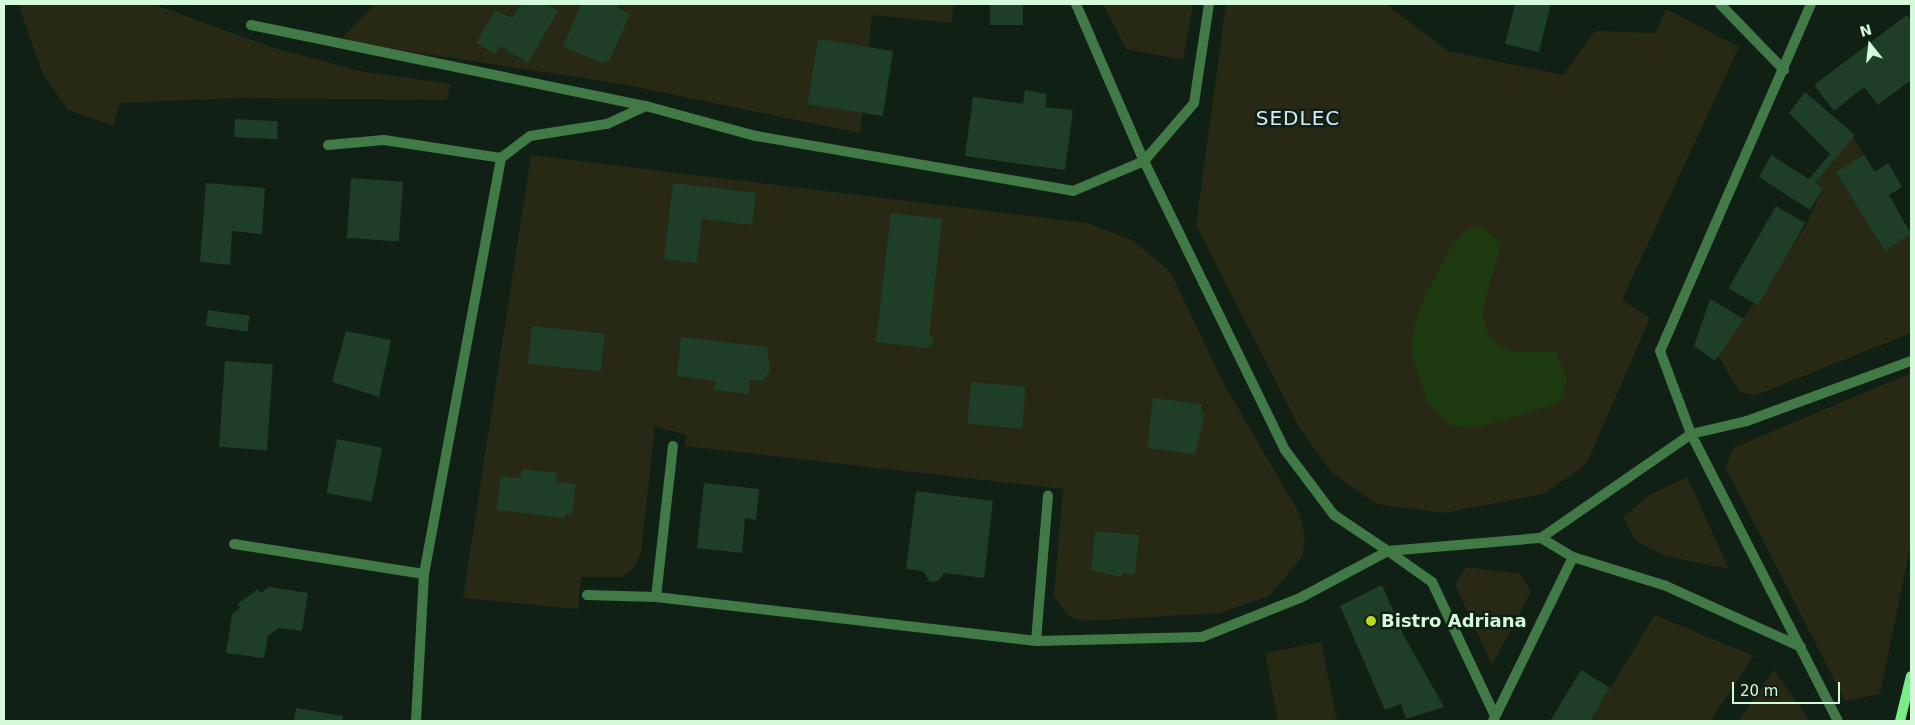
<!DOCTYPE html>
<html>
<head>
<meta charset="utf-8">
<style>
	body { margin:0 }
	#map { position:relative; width:1915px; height:725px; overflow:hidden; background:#102014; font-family:"DejaVu Sans",sans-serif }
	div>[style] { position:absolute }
	.green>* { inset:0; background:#282914 }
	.water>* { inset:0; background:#1c3910 }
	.building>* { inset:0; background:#1e3e27; transform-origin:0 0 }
	.street>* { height:10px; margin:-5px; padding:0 5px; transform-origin:5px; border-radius:5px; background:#417947 }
	.secondary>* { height:10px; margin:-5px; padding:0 5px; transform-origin:5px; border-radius:5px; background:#77ed83 }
	.dots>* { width:14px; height:14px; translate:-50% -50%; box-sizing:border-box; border:2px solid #102014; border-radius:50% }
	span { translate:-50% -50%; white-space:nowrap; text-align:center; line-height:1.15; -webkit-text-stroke:5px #102014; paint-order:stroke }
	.poi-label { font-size:18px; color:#d4f9db; font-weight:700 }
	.left { translate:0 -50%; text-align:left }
	.quarter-label { font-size:20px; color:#d6eafa; letter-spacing:1px }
	.frame { position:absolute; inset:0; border:5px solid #d4f9db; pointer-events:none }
	.north { position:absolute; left:1845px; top:20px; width:50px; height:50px; -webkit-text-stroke:4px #102014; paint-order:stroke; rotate:344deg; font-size:14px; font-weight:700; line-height:20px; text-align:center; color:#d4f9db }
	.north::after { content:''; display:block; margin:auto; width:18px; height:22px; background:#d4f9db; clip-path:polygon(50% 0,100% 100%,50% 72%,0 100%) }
	.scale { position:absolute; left:1732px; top:682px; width:108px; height:22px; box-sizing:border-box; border:2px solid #d4f9db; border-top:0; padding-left:6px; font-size:15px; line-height:18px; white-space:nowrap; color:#d4f9db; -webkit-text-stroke:4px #102014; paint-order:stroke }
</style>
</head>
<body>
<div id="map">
	<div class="green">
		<div style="clip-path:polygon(18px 4px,153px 4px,274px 48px,365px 72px,451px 84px,447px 100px,238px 98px,120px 103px,113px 126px,68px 110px,43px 74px)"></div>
		<div style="clip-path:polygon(375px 4px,954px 4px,951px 23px,872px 15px,860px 133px,621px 84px,362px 44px,343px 37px)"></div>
		<div style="clip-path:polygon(1103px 4px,1193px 4px,1183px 60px,1126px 49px)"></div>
		<div style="clip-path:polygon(1226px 4px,1386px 4px,1448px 51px,1563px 75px,1595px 31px,1656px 33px,1666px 9px,1739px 47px,1622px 300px,1650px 318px,1586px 465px,1543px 494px,1444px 513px,1377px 504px,1332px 473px,1299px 427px,1196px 225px)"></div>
		<div style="clip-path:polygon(1853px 137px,1864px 155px,1837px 172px,1886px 250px,1911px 234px,1911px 333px,1756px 395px,1740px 392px,1718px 356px,1805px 227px,1823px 188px,1815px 183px)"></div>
		<div style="clip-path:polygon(531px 155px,1087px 223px,1132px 240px,1170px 271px,1224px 384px,1299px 513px,1305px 537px,1302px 557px,1269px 596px,1219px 613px,1083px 621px,1069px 616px,1054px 596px,1063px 489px,685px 446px,686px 435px,655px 426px,641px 552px,635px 567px,622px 577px,581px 577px,578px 609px,463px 598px)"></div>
		<div style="clip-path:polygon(1911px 373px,1911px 543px,1880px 694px,1845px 701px,1726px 468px,1733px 448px)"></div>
		<div style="clip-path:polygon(1687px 477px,1729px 569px,1665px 556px,1636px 541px,1623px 517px,1648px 496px)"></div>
		<div style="clip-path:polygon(1466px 567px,1520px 574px,1531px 592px,1492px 665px,1455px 585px)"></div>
		<div style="clip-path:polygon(1655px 615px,1754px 656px,1710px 721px,1590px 721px)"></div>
		<div style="clip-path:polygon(1321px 642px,1337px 721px,1278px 721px,1265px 653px)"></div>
		<div style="clip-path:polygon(1774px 670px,1810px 721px,1738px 721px)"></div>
	</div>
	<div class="water">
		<div style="clip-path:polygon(1479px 226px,1501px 243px,1482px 313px,1489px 336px,1501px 348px,1517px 352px,1556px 352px,1567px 378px,1562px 398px,1551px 406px,1475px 428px,1452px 426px,1428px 403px,1411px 352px,1414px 326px,1427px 291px,1454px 243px,1464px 231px)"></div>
	</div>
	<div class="building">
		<div style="clip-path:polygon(522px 4px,546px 4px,558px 11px,528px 63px,500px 46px,495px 54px,476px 43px,495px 10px,512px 18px)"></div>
		<div style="clip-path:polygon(581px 4px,619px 4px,618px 8px,630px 14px,610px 60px,603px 63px,563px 47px)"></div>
		<div style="left:990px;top:4px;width:33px;height:21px"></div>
		<div style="clip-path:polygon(1515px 4px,1551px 4px,1539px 52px,1505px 44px)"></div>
		<div style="clip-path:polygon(1907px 15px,1911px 20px,1911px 80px,1878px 105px,1864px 87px,1834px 111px,1814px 85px)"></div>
		<div style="left:818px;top:39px;width:76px;height:66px;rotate:9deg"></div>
		<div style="clip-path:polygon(1025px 90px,1047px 94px,1045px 107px,1073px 110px,1065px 170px,965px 156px,973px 97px,1023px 104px)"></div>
		<div style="clip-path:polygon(1805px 92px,1855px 135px,1815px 183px,1823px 188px,1810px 210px,1759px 177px,1771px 155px,1809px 179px,1830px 154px,1789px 113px)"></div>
		<div style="left:235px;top:119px;width:43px;height:18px;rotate:3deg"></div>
		<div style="clip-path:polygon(1864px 155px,1875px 172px,1888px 163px,1902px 187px,1889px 195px,1911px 234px,1885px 251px,1836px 172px)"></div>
		<div style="left:351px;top:178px;width:52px;height:60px;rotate:4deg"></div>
		<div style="clip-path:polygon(206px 183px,265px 188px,262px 234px,232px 231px,230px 265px,200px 262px)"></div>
		<div style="clip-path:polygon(673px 183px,756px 193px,752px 225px,702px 219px,697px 263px,664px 259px)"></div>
		<div style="left:1776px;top:206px;width:34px;height:95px;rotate:30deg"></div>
		<div style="clip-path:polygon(891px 213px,942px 219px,929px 337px,934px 337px,933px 344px,927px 348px,876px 342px)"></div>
		<div style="clip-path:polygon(1710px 299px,1744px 319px,1715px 361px,1694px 346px)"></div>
		<div style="left:208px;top:310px;width:42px;height:16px;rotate:8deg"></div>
		<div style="left:532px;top:326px;width:73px;height:38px;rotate:6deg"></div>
		<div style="clip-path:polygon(346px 331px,391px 340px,379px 397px,332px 382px)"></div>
		<div style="clip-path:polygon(681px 337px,767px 347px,770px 371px,763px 381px,750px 380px,749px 394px,714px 390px,715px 381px,677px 376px)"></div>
		<div style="left:225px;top:361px;width:48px;height:86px;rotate:4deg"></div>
		<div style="left:971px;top:382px;width:55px;height:42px;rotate:5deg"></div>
		<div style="clip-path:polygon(1153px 398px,1202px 404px,1201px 413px,1205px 414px,1195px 454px,1147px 448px)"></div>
		<div style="left:337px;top:439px;width:46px;height:55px;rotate:11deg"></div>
		<div style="clip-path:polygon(522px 469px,557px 473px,556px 482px,576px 484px,572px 515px,566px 514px,565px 518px,497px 510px,501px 476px,520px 478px)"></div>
		<div style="clip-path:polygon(704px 483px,759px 489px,756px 520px,745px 518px,742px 553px,697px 548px)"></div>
		<div style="clip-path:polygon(916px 491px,993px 501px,984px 578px,944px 573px,938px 581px,930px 582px,923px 571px,906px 569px)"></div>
		<div style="clip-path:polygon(1095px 531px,1139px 535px,1135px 574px,1122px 573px,1121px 577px,1091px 570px)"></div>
		<div style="clip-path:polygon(1382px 585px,1403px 634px,1444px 707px,1406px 719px,1401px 704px,1385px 710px,1340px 606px)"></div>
		<div style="clip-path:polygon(269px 587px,308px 593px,302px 631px,279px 628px,268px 636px,264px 658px,226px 653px,232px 614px,240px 608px,237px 604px,258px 589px,261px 593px)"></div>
		<div style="clip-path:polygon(1581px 670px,1610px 688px,1590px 721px,1550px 721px)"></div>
		<div style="clip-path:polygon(296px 708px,343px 716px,342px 721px,294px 721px)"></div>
	</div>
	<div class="street">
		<div style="left:1076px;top:4px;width:171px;rotate:66.6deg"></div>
		<div style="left:1144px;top:161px;width:322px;rotate:64deg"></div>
		<div style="left:1285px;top:450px;width:81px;rotate:53deg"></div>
		<div style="left:1334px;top:515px;width:65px;rotate:33.7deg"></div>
		<div style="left:1388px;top:551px;width:154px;rotate:-4.9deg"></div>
		<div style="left:1541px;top:538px;width:183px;rotate:-34.7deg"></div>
		<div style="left:1691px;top:434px;width:57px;rotate:-13.1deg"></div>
		<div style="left:1747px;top:421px;width:175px;rotate:-20.1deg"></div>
		<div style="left:1720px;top:4px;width:92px;rotate:45.9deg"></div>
		<div style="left:1811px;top:4px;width:378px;rotate:113.5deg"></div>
		<div style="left:1660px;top:351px;width:89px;rotate:69.5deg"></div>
		<div style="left:1691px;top:434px;width:322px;rotate:62.9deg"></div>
		<div style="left:251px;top:25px;width:403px;rotate:11.6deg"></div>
		<div style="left:646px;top:106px;width:114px;rotate:15.3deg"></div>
		<div style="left:756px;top:136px;width:322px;rotate:9.8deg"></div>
		<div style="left:1073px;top:191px;width:77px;rotate:-22.9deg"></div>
		<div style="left:1144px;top:161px;width:77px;rotate:-49.2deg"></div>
		<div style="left:1194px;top:103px;width:100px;rotate:-81.4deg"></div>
		<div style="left:328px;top:145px;width:56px;rotate:-5.1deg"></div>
		<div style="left:384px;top:140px;width:118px;rotate:8.7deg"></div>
		<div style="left:1541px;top:538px;width:37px;rotate:31deg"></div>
		<div style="left:1573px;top:557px;width:97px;rotate:17.3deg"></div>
		<div style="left:1666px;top:586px;width:148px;rotate:24.3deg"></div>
		<div style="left:234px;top:544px;width:192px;rotate:9deg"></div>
		<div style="left:587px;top:595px;width:69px;rotate:1.7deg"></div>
		<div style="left:656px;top:597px;width:383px;rotate:6.6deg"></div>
		<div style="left:1036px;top:641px;width:166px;rotate:-1.4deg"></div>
		<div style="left:1202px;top:637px;width:105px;rotate:-21.7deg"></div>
		<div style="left:1300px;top:598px;width:100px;rotate:-28.1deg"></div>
		<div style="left:1388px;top:551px;width:54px;rotate:35.2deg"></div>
		<div style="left:1432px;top:582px;width:146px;rotate:64.8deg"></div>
		<div style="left:656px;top:597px;width:152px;rotate:-83.6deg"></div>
		<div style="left:1036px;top:641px;width:146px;rotate:-85.3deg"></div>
		<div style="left:416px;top:721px;width:147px;rotate:-86.9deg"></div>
		<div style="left:424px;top:574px;width:423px;rotate:-79.5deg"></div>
		<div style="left:501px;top:158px;width:36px;rotate:-37deg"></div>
		<div style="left:530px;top:136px;width:78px;rotate:-8.9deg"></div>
		<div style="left:607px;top:124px;width:43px;rotate:-24.8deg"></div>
		<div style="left:1493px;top:721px;width:182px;rotate:-64deg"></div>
	</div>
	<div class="secondary">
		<div style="left:1900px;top:721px;width:46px;rotate:-76.3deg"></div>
	</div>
	<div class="dots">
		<div style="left:1371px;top:621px;background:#bcdd1d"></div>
	</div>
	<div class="poi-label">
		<span class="left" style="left:1381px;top:621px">Bistro Adriana</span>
	</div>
	<div class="quarter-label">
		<span style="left:1298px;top:118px">SEDLEC</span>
	</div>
	<div class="frame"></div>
	<div class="north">N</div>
	<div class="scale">20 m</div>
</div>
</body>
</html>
